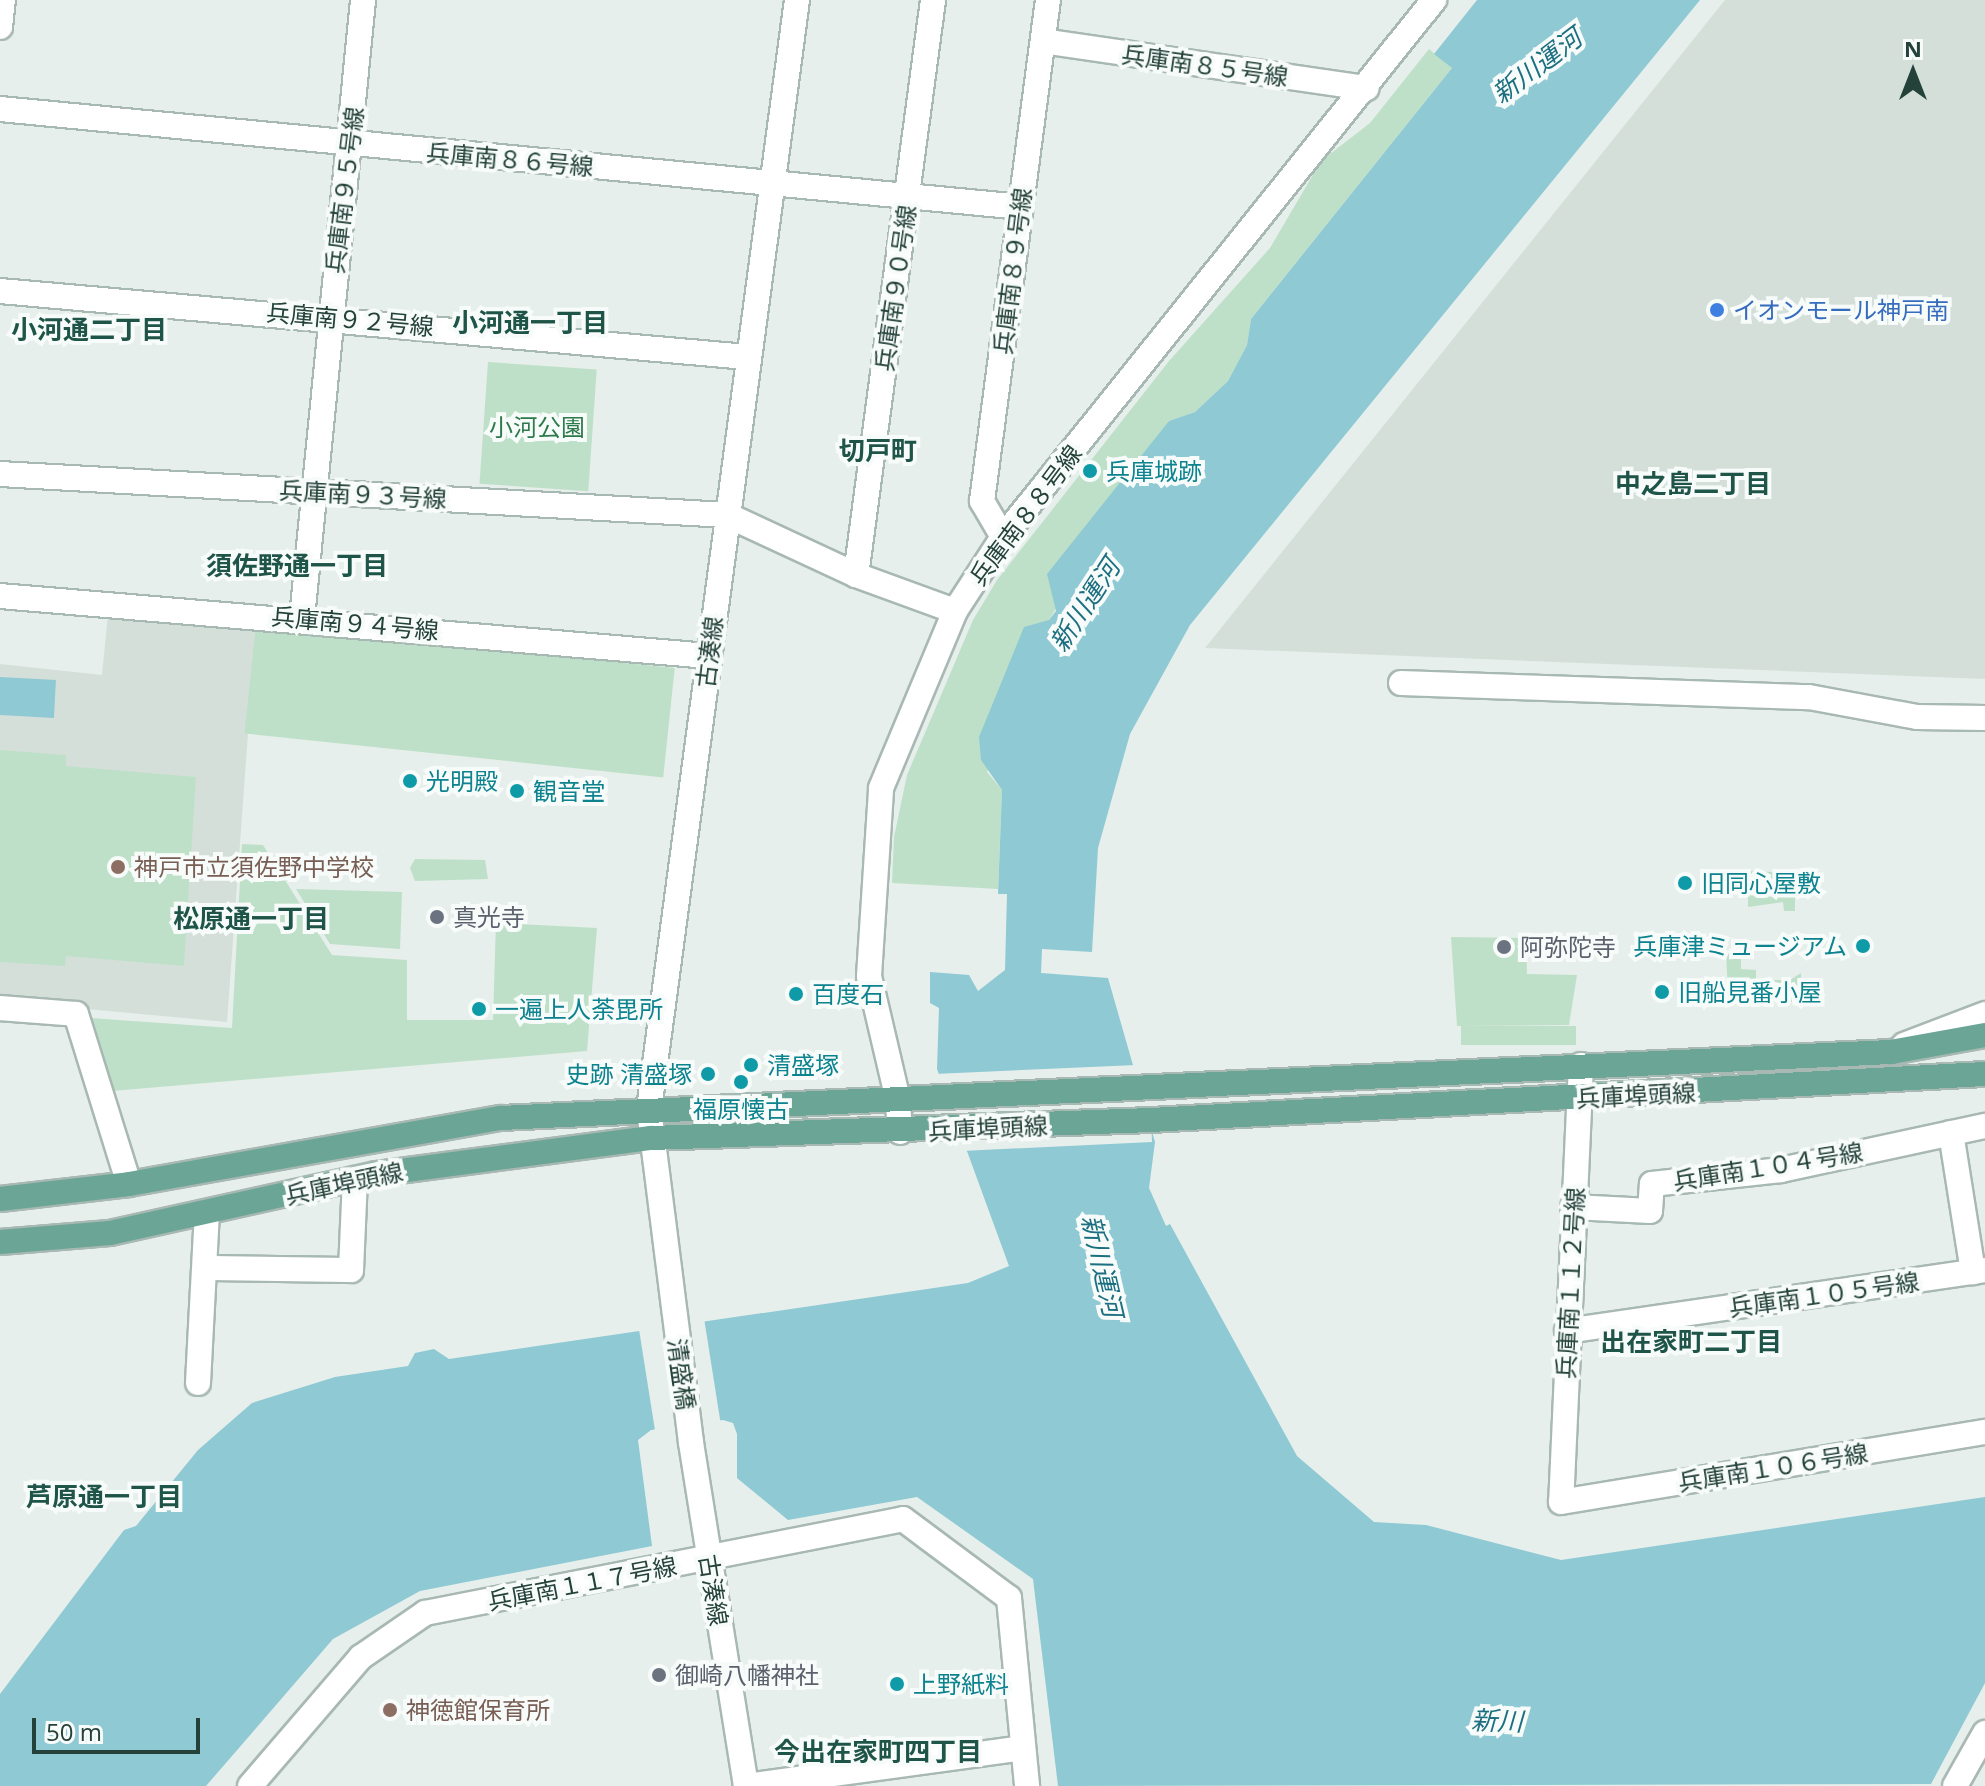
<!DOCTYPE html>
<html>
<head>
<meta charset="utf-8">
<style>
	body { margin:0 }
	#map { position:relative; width:1985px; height:1786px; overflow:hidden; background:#e6efeb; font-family:"Open Sans","Noto Sans JP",sans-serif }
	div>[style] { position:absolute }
	.built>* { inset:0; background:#d4dfda }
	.green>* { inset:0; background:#bfe0c8; transform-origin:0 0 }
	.water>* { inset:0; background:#8ec9d4; transform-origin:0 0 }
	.pier>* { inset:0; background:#e6efeb; transform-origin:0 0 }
	.roads { filter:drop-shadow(2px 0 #a8b8b2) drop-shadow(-2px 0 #a8b8b2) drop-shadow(0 2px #a8b8b2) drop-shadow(0 -2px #a8b8b2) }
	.minor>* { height:24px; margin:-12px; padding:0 12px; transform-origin:12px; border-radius:12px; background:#fff }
	.major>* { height:24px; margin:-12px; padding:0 12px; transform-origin:12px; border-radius:12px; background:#6aa596 }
	.dots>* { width:22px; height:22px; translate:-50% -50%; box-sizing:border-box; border:4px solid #f7fbf9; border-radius:50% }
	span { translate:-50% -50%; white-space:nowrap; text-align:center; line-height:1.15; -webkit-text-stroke:8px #f7fbf9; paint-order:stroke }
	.street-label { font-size:24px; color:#24423a }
	.shop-label { font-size:24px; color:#366cbe }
	.left { translate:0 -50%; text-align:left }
	.park-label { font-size:24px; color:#2d7a4b }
	.culture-label { font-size:24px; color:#0d838f }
	.right { translate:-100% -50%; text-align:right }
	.education-label { font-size:24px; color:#785e54 }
	.worship-label { font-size:24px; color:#5b616d }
	.water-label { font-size:26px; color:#1c6f80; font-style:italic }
	.neighbourhood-label { font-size:26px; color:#1f5548; font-weight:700 }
	.north { position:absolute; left:1873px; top:32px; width:80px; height:80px; -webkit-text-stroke:6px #f7fbf9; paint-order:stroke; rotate:0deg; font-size:22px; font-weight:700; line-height:32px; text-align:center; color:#24423a }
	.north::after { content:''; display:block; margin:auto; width:28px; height:36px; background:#24423a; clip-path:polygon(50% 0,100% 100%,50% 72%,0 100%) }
	.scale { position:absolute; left:32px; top:1718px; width:168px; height:36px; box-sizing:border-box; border:4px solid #24423a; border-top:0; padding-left:10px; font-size:24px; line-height:28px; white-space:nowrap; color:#24423a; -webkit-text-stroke:6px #f7fbf9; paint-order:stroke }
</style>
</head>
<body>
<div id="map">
	<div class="built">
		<div style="clip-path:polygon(1725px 0,1985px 0,1985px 679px,1205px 648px)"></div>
		<div style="clip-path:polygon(108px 614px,256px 624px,227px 1022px,0 1001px,0 664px,102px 675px)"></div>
	</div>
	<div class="green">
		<div style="clip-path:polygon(1429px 49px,1452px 68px,1251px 319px,1247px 345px,1228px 381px,1195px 412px,1169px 421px,1049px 620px,987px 772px,1002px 790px,998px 889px,892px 883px,894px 837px,907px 775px,973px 620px,997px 580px,1169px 361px,1270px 248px,1321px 161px,1370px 123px)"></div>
		<div style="left:488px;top:362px;width:109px;height:122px;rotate:4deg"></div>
		<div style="left:256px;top:624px;width:421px;height:110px;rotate:6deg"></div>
		<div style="clip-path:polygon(0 750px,66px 755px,66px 766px,196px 777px,184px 966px,66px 956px,65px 966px,0 962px)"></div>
		<div style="clip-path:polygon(242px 844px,263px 845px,332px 955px,407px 960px,407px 1020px,493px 1020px,496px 923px,597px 928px,587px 1051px,112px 1091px,90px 1018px,232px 1028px)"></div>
		<div style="clip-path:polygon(415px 859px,485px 860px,488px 879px,415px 881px,410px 868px)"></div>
		<div style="clip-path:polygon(1745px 871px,1773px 872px,1773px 890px,1795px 890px,1795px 911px,1784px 911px,1783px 902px,1748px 907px,1748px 889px,1718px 889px,1719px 876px,1744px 876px)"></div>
		<div style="clip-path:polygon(296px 889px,402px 892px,400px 949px,330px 944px)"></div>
		<div style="clip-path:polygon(1451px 937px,1526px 938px,1527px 974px,1577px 975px,1569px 1025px,1457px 1026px)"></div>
		<div style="clip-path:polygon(1726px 953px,1741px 953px,1741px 969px,1756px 970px,1756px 980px,1790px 980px,1801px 973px,1801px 1002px,1748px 1001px,1747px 992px,1728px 991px)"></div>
		<div style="left:1576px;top:1026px;width:19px;height:115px;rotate:90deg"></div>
	</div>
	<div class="water">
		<div style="clip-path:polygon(1477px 0,1700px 0,1190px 625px,1130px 734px,1098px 848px,1092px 952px,1042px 949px,1041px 973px,1108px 978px,1155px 1142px,1149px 1188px,1166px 1226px,1170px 1224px,1297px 1456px,1374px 1522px,1426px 1525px,1561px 1560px,1985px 1497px,1985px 1683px,1931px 1784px,1058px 1786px,1033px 1579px,917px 1497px,788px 1520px,737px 1478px,737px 1434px,733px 1423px,723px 1420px,651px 1430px,638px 1440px,652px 1546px,420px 1591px,333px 1639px,206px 1786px,0 1786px,0 1694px,124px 1530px,136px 1526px,198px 1450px,252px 1403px,335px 1377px,408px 1366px,415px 1353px,434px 1349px,449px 1359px,968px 1283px,1009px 1266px,937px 1069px,939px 1008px,930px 1003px,930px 972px,969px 975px,978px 991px,1005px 970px,1007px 894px,998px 894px,1002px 790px,981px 760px,979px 737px,1024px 627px,1049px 620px,1056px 611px,1047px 574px,1169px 421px,1195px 412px,1228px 381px,1247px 345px,1251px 319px,1452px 68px,1434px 54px)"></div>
		<div style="left:0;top:677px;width:56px;height:38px;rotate:3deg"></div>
	</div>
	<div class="pier">
		<div style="clip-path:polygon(1136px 1065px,1151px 1115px,1152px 1142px,962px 1151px,934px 1074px)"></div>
		<div style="left:704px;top:1318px;width:107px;height:66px;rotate:81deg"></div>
	</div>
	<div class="roads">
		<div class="minor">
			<div style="left:0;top:27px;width:27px;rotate:-84deg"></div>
			<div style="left:1043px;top:41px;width:327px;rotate:8.3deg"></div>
			<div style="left:0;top:109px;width:1026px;rotate:5.48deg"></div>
			<div style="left:0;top:291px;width:750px;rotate:5.05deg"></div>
			<div style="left:0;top:474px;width:728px;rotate:3.23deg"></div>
			<div style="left:727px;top:515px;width:142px;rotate:24.9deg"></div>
			<div style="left:856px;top:575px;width:105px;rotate:20deg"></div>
			<div style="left:1003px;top:537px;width:42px;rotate:-120.3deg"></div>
			<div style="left:982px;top:501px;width:505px;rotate:-82.5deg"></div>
			<div style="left:856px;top:575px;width:580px;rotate:-82.37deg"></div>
			<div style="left:0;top:596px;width:712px;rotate:4.84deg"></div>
			<div style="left:302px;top:618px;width:621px;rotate:-84.36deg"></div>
			<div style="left:1401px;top:683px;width:408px;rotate:2deg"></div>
			<div style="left:1809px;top:697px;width:110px;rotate:10.5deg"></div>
			<div style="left:1917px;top:717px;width:68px;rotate:0.8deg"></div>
			<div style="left:0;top:1008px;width:76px;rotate:4.5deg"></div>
			<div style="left:76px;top:1014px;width:178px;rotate:72.7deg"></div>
			<div style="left:1904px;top:1045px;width:87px;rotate:-20.9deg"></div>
			<div style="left:1581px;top:1065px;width:437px;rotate:92.6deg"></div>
			<div style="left:1561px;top:1502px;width:430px;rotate:-9.4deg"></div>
			<div style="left:900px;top:1132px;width:32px;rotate:-94deg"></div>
			<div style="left:898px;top:1100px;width:127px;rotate:-103.2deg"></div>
			<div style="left:869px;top:976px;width:188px;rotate:-86.3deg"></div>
			<div style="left:881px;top:788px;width:192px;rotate:-67.3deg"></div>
			<div style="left:955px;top:611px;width:88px;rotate:-57deg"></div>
			<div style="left:1003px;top:537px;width:689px;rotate:-51.25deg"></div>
			<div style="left:1951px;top:1133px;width:141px;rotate:81deg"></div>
			<div style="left:1573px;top:1207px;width:77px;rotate:3deg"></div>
			<div style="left:1650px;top:1211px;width:27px;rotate:-86deg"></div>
			<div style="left:1652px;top:1184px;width:130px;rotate:-6.2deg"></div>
			<div style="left:1781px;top:1170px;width:209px;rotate:-12.2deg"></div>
			<div style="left:206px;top:1268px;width:145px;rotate:0.8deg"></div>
			<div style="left:351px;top:1270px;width:91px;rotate:-87.5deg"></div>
			<div style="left:1567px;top:1331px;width:422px;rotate:-8.3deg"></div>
			<div style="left:198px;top:1383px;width:169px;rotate:-87deg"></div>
			<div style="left:250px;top:1786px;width:170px;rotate:-49.3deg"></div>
			<div style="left:361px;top:1657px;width:78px;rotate:-34.5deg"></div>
			<div style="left:425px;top:1613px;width:487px;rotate:-11.1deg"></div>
			<div style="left:903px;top:1519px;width:132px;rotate:36.7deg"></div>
			<div style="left:1009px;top:1598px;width:189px;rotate:84.5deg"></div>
			<div style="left:746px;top:1786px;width:348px;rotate:-99.1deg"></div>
			<div style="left:691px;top:1442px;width:336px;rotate:-97.2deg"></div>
			<div style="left:649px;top:1109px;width:1119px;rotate:-82.4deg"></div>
			<div style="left:746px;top:1786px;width:279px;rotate:-7.8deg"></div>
			<div style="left:1955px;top:1786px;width:61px;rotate:-60.5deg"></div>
		</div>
		<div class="major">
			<div style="left:0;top:1199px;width:130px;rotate:-6.6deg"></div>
			<div style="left:129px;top:1184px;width:378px;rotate:-10.1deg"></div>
			<div style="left:501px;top:1118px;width:1392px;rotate:-2.72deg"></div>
			<div style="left:1891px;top:1052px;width:96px;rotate:-10.3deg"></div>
			<div style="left:0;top:1242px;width:110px;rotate:-4.7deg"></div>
			<div style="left:110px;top:1233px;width:272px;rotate:-12.5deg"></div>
			<div style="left:376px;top:1174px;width:277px;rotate:-7.5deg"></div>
			<div style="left:651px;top:1138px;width:500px;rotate:-2.06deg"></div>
			<div style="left:1151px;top:1120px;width:835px;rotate:-3.16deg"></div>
		</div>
	</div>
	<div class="dots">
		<div style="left:1717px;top:310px;background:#3f7fe0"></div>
		<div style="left:1090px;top:471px;background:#0f9aa8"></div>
		<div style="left:410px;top:781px;background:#0f9aa8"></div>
		<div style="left:517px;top:791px;background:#0f9aa8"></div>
		<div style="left:118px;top:867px;background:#8d6e63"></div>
		<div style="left:1685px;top:883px;background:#0f9aa8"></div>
		<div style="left:437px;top:917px;background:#6b7280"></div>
		<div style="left:1863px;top:946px;background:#0f9aa8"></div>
		<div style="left:1504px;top:947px;background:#6b7280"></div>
		<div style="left:1662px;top:992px;background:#0f9aa8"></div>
		<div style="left:796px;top:994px;background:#0f9aa8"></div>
		<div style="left:479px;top:1009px;background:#0f9aa8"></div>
		<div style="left:751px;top:1065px;background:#0f9aa8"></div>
		<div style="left:708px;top:1074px;background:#0f9aa8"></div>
		<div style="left:741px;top:1082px;background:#0f9aa8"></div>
		<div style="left:659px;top:1675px;background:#6b7280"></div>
		<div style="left:897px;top:1684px;background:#0f9aa8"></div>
		<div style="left:390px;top:1710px;background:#8d6e63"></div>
	</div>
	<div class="street-label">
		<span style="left:1205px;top:65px;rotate:8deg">兵庫南８５号線</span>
		<span style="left:510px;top:159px;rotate:5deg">兵庫南８６号線</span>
		<span style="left:344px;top:190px;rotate:-83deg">兵庫南９５号線</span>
		<span style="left:1012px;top:271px;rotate:-83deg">兵庫南８９号線</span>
		<span style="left:895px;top:288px;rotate:-82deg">兵庫南９０号線</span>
		<span style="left:350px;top:319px;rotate:5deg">兵庫南９２号線</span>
		<span style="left:363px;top:494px;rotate:3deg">兵庫南９３号線</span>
		<span style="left:1025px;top:515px;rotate:-53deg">兵庫南８８号線</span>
		<span style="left:355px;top:623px;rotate:5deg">兵庫南９４号線</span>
		<span style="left:709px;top:652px;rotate:-83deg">古湊線</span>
		<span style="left:1636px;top:1095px;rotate:-3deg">兵庫埠頭線</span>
		<span style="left:988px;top:1128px;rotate:-3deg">兵庫埠頭線</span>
		<span style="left:1768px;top:1166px;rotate:-9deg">兵庫南１０４号線</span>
		<span style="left:344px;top:1183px;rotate:-12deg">兵庫埠頭線</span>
		<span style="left:1570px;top:1283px;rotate:-87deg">兵庫南１１２号線</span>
		<span style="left:1824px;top:1294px;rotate:-8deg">兵庫南１０５号線</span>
		<span style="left:682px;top:1374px;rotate:82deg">清盛橋</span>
		<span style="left:1773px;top:1467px;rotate:-9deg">兵庫南１０６号線</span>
		<span style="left:582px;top:1583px;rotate:-11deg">兵庫南１１７号線</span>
		<span style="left:714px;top:1590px;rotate:81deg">古湊線</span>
	</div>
	<div class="shop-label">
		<span class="left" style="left:1733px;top:310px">イオンモール神戸南</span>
	</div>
	<div class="park-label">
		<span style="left:537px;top:427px">小河公園</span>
	</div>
	<div class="culture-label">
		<span class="left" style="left:1106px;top:471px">兵庫城跡</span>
		<span class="left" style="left:426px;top:781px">光明殿</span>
		<span class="left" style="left:533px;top:791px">観音堂</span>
		<span class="left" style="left:1701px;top:883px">旧同心屋敷</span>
		<span class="right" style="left:1847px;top:946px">兵庫津ミュージアム</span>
		<span class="left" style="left:1678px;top:992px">旧船見番小屋</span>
		<span class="left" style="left:812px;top:994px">百度石</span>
		<span class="left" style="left:495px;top:1009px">一遍上人荼毘所</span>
		<span class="left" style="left:767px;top:1065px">清盛塚</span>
		<span class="right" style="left:692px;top:1074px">史跡 清盛塚</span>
		<span style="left:741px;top:1109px">福原懐古</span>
		<span class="left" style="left:913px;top:1684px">上野紙料</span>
	</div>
	<div class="education-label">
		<span class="left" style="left:134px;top:867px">神戸市立須佐野中学校</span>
		<span class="left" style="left:406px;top:1710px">神徳館保育所</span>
	</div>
	<div class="worship-label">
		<span class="left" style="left:453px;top:917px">真光寺</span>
		<span class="left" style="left:1520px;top:947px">阿弥陀寺</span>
		<span class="left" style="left:675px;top:1675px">御崎八幡神社</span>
	</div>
	<div class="water-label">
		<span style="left:1537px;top:66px;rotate:-37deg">新川運河</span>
		<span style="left:1085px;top:605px;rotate:-57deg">新川運河</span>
		<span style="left:1102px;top:1266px;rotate:77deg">新川運河</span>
		<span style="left:1497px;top:1721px;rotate:2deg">新川</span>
	</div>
	<div class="neighbourhood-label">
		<span style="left:530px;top:323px">小河通一丁目</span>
		<span style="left:89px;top:330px">小河通二丁目</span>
		<span style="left:878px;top:451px">切戸町</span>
		<span style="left:1693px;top:484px">中之島二丁目</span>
		<span style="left:297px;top:566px">須佐野通一丁目</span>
		<span style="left:251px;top:919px">松原通一丁目</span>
		<span style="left:1691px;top:1342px">出在家町二丁目</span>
		<span style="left:104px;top:1497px">芦原通一丁目</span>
		<span style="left:878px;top:1752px">今出在家町四丁目</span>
	</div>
	<div class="north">N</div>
	<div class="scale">50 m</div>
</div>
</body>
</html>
